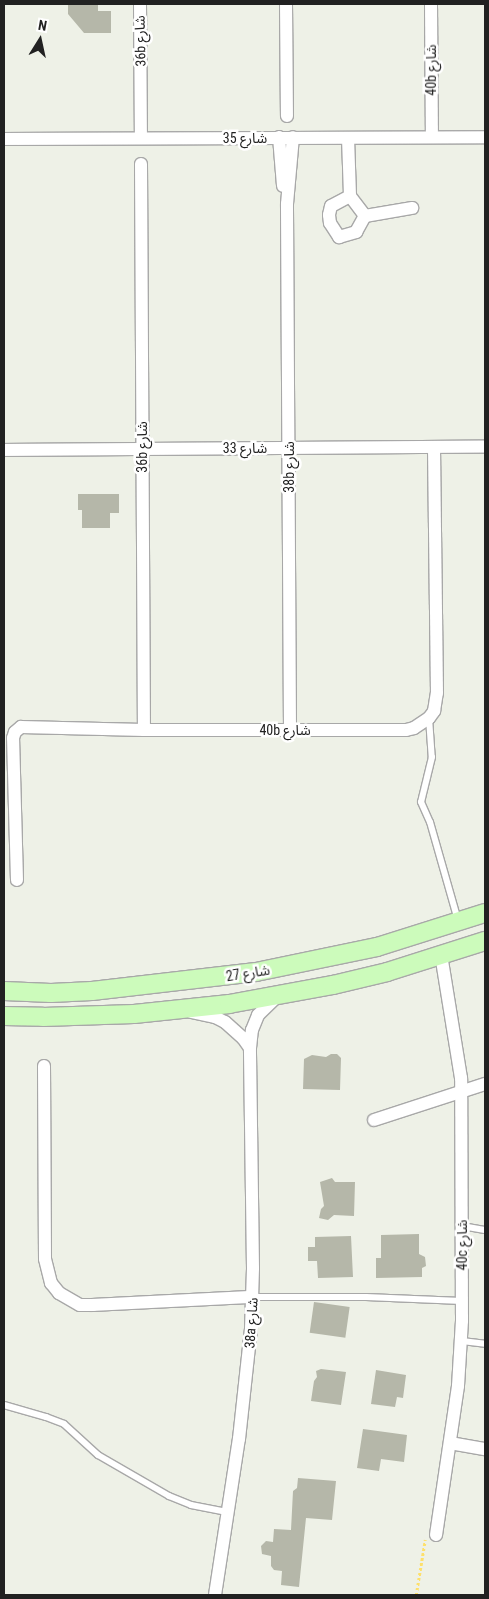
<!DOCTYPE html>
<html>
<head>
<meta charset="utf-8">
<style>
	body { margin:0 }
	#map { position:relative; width:489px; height:1599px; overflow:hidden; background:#eef1e7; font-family:"Roboto Condensed","Noto Sans Arabic",sans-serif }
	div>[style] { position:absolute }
	.building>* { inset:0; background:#b5b7a9; transform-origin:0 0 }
	.path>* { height:2.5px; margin-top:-1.25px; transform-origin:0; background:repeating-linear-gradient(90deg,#fde06c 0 2.5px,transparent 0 5px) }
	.roads { filter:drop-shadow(1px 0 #a8a8a8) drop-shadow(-1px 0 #a8a8a8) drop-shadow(0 1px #a8a8a8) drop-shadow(0 -1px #a8a8a8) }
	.lane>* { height:6px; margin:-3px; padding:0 3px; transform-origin:3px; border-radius:3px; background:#fff }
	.street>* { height:12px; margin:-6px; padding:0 6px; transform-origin:6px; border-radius:6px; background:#fff }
	.secondary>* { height:18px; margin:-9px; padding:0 9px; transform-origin:9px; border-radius:9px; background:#ccfbbb }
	span { translate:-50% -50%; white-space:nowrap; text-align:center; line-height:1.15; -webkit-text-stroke:5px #fff; paint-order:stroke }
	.street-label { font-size:14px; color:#212121 }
	.frame { position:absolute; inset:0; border:5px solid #212121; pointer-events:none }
	.north { position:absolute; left:15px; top:15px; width:50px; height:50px; -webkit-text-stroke:4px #fff; paint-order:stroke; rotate:10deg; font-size:14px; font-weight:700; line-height:20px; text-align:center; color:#212121 }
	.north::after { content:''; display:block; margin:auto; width:18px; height:22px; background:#212121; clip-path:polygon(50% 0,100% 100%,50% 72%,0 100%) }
</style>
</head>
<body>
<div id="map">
	<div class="building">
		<div style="clip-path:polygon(68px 4px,98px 4px,98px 11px,111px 11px,111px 33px,84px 33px,68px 14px)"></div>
		<div style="clip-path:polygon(78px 494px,119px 494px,119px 513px,110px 513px,110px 528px,82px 528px,82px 510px,78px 510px)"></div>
		<div style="clip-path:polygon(331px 1054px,337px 1054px,341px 1058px,340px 1090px,303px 1089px,304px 1059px,312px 1055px,326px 1057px)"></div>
		<div style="clip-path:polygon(332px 1178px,335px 1182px,355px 1182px,354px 1216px,334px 1215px,328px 1220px,319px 1218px,321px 1209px,324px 1206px,320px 1182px)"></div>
		<div style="clip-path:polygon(419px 1234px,419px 1254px,425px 1257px,426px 1266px,422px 1268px,422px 1277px,376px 1278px,376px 1258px,381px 1258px,381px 1235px)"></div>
		<div style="clip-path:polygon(351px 1236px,353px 1277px,318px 1278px,317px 1261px,308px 1261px,308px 1247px,315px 1247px,315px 1237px)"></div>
		<div style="left:314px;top:1302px;width:36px;height:31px;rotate:8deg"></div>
		<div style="clip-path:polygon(321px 1369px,346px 1372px,341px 1405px,311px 1401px,314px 1381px,317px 1377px,316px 1371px)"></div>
		<div style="clip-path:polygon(376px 1370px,406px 1375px,403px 1398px,397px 1397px,395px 1407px,371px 1404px)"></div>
		<div style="clip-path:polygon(363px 1429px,407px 1435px,404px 1462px,381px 1459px,379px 1471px,357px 1468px)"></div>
		<div style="clip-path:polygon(298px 1478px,336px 1481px,332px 1520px,306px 1518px,299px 1587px,281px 1585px,282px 1571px,274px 1570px,271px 1566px,271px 1556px,262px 1554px,261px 1546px,266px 1541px,273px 1542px,274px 1529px,291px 1530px,293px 1491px,297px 1488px)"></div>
	</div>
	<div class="path">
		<div style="left:416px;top:1595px;width:56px;rotate:-80.7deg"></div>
	</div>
	<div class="roads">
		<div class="lane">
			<div style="left:429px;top:718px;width:39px;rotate:86deg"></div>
			<div style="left:432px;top:757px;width:46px;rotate:103.7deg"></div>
			<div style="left:421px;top:802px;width:22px;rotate:66deg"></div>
			<div style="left:430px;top:822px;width:102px;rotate:74.1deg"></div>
			<div style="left:462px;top:1226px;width:23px;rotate:10deg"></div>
			<div style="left:253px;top:1297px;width:113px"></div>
			<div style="left:366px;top:1297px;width:96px;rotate:2.4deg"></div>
			<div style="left:462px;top:1341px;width:23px;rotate:7deg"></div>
			<div style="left:4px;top:1405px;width:44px;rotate:15.9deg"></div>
			<div style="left:46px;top:1417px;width:19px;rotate:21deg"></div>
			<div style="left:64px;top:1424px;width:46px;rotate:42.4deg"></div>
			<div style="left:98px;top:1455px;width:82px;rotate:30deg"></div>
			<div style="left:169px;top:1496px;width:24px;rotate:22deg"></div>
			<div style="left:191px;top:1505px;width:38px;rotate:11deg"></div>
		</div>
		<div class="street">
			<div style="left:140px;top:4px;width:134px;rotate:89.6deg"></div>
			<div style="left:286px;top:4px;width:112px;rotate:89.5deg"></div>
			<div style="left:431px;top:4px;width:133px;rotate:89.6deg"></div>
			<div style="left:279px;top:137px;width:49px;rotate:85.3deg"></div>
			<div style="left:348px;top:138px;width:58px;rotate:88deg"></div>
			<div style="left:350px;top:196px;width:25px;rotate:53deg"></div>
			<div style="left:4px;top:139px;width:481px;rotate:-0.2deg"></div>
			<div style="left:141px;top:164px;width:566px;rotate:89.7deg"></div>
			<div style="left:350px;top:196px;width:21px;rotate:152deg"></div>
			<div style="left:331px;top:206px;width:9px;rotate:103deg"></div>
			<div style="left:329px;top:215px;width:8px;rotate:83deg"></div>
			<div style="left:330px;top:223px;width:17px;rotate:57deg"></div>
			<div style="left:339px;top:237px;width:18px;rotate:-16deg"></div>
			<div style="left:356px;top:232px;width:18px;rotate:-61deg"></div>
			<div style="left:365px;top:216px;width:48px;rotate:-9.7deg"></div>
			<div style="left:4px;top:450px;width:481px;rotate:-0.4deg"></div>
			<div style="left:290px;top:730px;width:526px;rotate:-90.33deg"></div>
			<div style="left:287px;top:204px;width:67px;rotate:-84.9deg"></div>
			<div style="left:17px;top:880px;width:142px;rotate:-91.6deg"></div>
			<div style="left:13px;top:738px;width:6px;rotate:-72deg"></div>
			<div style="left:15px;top:732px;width:8px;rotate:-40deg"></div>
			<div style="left:21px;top:727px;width:123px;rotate:1.4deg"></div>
			<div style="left:144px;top:730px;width:262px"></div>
			<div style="left:406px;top:730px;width:8px;rotate:-14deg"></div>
			<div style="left:414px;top:728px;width:18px;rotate:-34deg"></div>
			<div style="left:429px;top:718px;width:9px;rotate:-54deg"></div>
			<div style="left:434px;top:711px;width:18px;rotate:-81deg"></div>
			<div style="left:437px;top:693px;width:246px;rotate:-90.7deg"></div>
			<div style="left:191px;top:1012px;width:25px;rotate:12deg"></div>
			<div style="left:215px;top:1017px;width:11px;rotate:27deg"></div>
			<div style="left:225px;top:1022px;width:24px;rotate:42deg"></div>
			<div style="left:243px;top:1038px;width:12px;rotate:55deg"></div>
			<div style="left:44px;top:1066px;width:193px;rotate:89.7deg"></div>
			<div style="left:45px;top:1259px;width:25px;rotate:76deg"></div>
			<div style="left:51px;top:1283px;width:13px;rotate:51deg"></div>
			<div style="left:59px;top:1293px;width:24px;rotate:30deg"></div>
			<div style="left:80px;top:1305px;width:13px"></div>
			<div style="left:93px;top:1305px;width:160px;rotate:-2.9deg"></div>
			<div style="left:374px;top:1120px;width:117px;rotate:-18deg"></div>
			<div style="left:450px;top:1443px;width:36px;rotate:10deg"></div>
			<div style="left:436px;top:1535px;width:151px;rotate:-81.6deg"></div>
			<div style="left:458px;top:1386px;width:65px;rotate:-86.5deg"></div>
			<div style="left:462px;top:1321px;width:243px;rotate:-90.2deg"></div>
			<div style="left:461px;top:1078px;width:125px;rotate:-99.2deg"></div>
			<div style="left:215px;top:1595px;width:158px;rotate:-81.3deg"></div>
			<div style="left:239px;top:1439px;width:111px;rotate:-83.8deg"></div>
			<div style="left:251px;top:1329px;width:61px;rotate:-88.1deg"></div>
			<div style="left:253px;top:1268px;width:220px;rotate:-90.8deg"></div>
			<div style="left:250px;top:1048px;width:18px;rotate:-84deg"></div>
			<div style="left:252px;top:1030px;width:16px;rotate:-68deg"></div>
			<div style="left:258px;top:1015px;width:28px;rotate:-44deg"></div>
		</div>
		<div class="secondary">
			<div style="left:4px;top:991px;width:47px;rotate:2.4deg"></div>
			<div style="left:51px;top:993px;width:41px;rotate:-2.8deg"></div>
			<div style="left:92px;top:991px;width:165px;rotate:-6.6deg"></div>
			<div style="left:256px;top:972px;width:124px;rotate:-11.7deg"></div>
			<div style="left:377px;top:947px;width:113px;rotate:-17.5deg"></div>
			<div style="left:4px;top:1016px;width:39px;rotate:1deg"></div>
			<div style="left:43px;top:1017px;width:91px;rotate:-1.9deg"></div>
			<div style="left:134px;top:1014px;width:96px;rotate:-6deg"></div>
			<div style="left:229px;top:1004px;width:106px;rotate:-10.4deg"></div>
			<div style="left:333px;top:985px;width:56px;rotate:-13.5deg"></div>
			<div style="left:387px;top:972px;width:103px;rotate:-17.6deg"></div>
		</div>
	</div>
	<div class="street-label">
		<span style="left:140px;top:41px;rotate:-91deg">36b شارع</span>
		<span style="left:431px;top:70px;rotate:-90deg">40b شارع</span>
		<span style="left:245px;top:138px">شارع 35</span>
		<span style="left:142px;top:447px;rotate:-90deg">36b شارع</span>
		<span style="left:245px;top:448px">شارع 33</span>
		<span style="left:289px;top:467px;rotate:-90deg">38b شارع</span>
		<span style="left:285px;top:730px">40b شارع</span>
		<span style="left:248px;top:973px;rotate:-9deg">شارع 27</span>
		<span style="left:462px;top:1245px;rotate:-90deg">40c شارع</span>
		<span style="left:251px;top:1323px;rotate:-86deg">38a شارع</span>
	</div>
	<div class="frame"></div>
	<div class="north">N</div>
</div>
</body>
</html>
